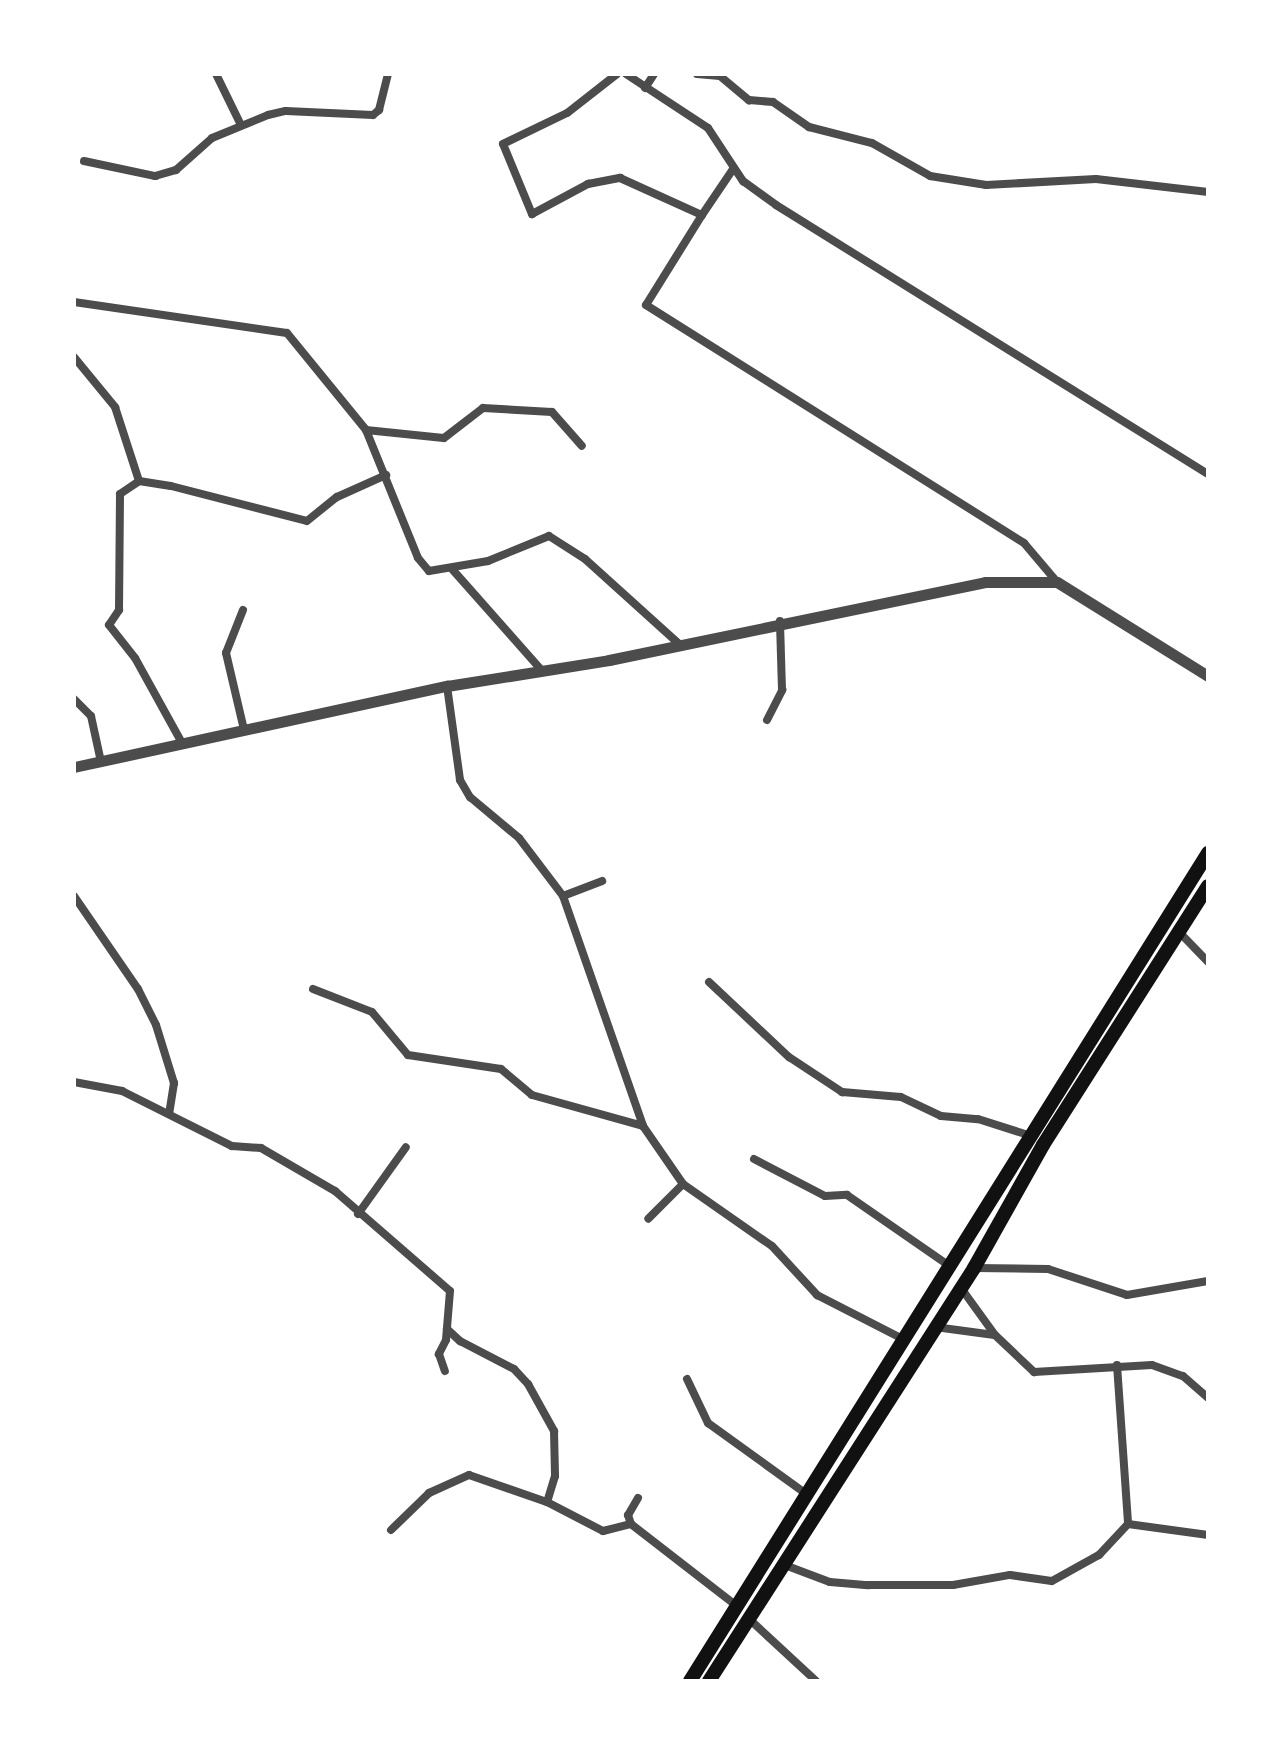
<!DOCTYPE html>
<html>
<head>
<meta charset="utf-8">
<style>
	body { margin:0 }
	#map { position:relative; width:1282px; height:1755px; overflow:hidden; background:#fff; font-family:"Varela Round",sans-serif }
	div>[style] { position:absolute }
	.minor>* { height:8px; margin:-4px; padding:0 4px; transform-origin:4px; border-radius:4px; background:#4c4c4c }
	.tertiary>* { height:11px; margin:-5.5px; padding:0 5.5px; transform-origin:5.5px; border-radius:5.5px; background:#4c4c4c }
	.trunk>* { height:14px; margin:-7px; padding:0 7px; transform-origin:7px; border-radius:7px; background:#111 }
	span { translate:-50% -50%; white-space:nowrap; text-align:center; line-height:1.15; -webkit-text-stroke:8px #fff; paint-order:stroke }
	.frame { position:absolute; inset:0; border:76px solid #fff; pointer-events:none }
</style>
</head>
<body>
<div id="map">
	<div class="minor">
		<div style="left:216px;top:74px;width:55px;rotate:63.9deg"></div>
		<div style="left:617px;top:74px;width:63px;rotate:142deg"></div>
		<div style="left:567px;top:113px;width:71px;rotate:154.2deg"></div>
		<div style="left:503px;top:144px;width:76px;rotate:67.5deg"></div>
		<div style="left:532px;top:214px;width:64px;rotate:-28.2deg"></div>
		<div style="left:588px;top:184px;width:33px;rotate:-11deg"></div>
		<div style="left:620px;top:178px;width:90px;rotate:24.3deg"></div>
		<div style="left:702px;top:215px;width:106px;rotate:121.9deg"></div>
		<div style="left:646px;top:305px;width:447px;rotate:32.2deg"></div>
		<div style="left:1024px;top:543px;width:51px;rotate:49.8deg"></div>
		<div style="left:626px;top:74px;width:98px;rotate:33.4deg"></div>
		<div style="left:708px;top:128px;width:64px;rotate:56.6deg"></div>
		<div style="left:743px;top:181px;width:41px;rotate:36deg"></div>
		<div style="left:776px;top:205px;width:509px;rotate:31.91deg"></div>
		<div style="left:697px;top:74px;width:23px;rotate:5deg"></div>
		<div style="left:720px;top:76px;width:38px;rotate:40deg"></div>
		<div style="left:749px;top:100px;width:24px;rotate:5deg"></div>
		<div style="left:773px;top:102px;width:44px;rotate:34.8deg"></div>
		<div style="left:809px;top:127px;width:65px;rotate:14.3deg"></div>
		<div style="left:872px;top:143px;width:67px;rotate:29.6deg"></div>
		<div style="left:930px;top:176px;width:57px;rotate:9.1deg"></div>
		<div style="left:986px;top:185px;width:110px;rotate:-3.1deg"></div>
		<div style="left:1096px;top:179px;width:113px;rotate:6.6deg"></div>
		<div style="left:645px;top:88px;width:17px;rotate:-57deg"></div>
		<div style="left:84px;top:161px;width:73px;rotate:11.9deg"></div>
		<div style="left:155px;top:176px;width:22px;rotate:-16deg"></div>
		<div style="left:176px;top:170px;width:48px;rotate:-41.6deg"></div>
		<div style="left:212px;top:138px;width:61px;rotate:-22.3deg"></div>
		<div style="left:268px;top:115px;width:18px;rotate:-13deg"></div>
		<div style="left:286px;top:111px;width:87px;rotate:2.6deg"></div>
		<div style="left:373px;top:115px;width:8px;rotate:-40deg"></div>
		<div style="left:379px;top:110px;width:37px;rotate:-76deg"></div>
		<div style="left:702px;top:215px;width:55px;rotate:-56deg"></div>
		<div style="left:74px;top:302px;width:215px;rotate:8.3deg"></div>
		<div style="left:287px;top:333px;width:125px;rotate:50.8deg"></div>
		<div style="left:366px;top:430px;width:138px;rotate:67.9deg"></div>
		<div style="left:418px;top:558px;width:17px;rotate:50deg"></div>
		<div style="left:429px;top:571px;width:60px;rotate:-9.6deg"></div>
		<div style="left:488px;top:561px;width:66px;rotate:-22.3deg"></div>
		<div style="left:549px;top:536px;width:43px;rotate:32.6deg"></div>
		<div style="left:585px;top:559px;width:125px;rotate:42.1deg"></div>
		<div style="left:74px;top:357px;width:65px;rotate:50.6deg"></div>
		<div style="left:115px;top:407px;width:78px;rotate:72deg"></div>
		<div style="left:366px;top:430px;width:78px;rotate:5.9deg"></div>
		<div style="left:444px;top:438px;width:49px;rotate:-37.6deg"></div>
		<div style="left:483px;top:408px;width:69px;rotate:3.3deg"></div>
		<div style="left:552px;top:412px;width:45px;rotate:48.6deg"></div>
		<div style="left:452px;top:569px;width:137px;rotate:48.5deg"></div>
		<div style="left:243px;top:610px;width:46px;rotate:111.6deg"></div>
		<div style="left:226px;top:653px;width:79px;rotate:76.8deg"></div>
		<div style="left:447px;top:686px;width:95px;rotate:82.1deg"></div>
		<div style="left:460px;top:780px;width:20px;rotate:60deg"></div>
		<div style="left:470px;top:797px;width:64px;rotate:39.9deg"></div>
		<div style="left:519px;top:838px;width:73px;rotate:52.8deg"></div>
		<div style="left:563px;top:896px;width:42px;rotate:-21deg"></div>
		<div style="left:74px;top:699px;width:24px;rotate:45deg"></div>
		<div style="left:91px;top:716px;width:47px;rotate:77.7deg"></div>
		<div style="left:767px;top:720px;width:34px;rotate:-63deg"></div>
		<div style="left:782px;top:690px;width:69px;rotate:-91.7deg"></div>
		<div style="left:182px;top:743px;width:97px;rotate:-118.9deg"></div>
		<div style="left:135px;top:658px;width:42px;rotate:-128.2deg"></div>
		<div style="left:109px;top:625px;width:18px;rotate:-56deg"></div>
		<div style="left:119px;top:610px;width:116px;rotate:-89.5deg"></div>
		<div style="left:120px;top:494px;width:23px;rotate:-34deg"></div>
		<div style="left:139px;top:481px;width:32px;rotate:9deg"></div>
		<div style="left:171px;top:486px;width:140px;rotate:14.4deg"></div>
		<div style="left:307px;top:521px;width:38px;rotate:-39deg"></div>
		<div style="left:337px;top:497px;width:54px;rotate:-24.2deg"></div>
		<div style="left:74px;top:896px;width:113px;rotate:55.5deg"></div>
		<div style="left:138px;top:989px;width:40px;rotate:63.4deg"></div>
		<div style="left:156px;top:1025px;width:61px;rotate:72.8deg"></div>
		<div style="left:174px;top:1083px;width:31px;rotate:99deg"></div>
		<div style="left:563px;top:896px;width:244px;rotate:70.8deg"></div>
		<div style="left:1181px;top:934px;width:39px;rotate:46deg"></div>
		<div style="left:709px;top:982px;width:110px;rotate:43.2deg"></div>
		<div style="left:789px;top:1057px;width:64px;rotate:33.4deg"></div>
		<div style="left:842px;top:1092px;width:59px;rotate:4.8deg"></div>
		<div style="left:901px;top:1097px;width:44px;rotate:25.4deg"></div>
		<div style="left:941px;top:1116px;width:37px;rotate:5deg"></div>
		<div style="left:978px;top:1119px;width:52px;rotate:17.7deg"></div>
		<div style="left:313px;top:989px;width:63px;rotate:21.3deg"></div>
		<div style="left:372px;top:1012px;width:56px;rotate:50.1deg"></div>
		<div style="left:408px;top:1055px;width:94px;rotate:8.6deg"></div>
		<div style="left:501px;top:1069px;width:40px;rotate:40deg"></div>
		<div style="left:532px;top:1095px;width:115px;rotate:15.6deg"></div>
		<div style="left:643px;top:1126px;width:70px;rotate:55.4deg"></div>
		<div style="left:683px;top:1184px;width:49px;rotate:135deg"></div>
		<div style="left:74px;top:1082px;width:49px;rotate:10.6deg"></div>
		<div style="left:122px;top:1091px;width:123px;rotate:26.6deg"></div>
		<div style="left:232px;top:1146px;width:29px;rotate:4deg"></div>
		<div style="left:261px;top:1148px;width:86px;rotate:30.2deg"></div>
		<div style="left:335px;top:1191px;width:152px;rotate:41deg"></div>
		<div style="left:450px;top:1291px;width:49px;rotate:94.7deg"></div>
		<div style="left:446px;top:1340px;width:16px;rotate:117deg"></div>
		<div style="left:439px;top:1354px;width:18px;rotate:71deg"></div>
		<div style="left:754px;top:1159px;width:80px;rotate:27.5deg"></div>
		<div style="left:825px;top:1196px;width:22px;rotate:-3deg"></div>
		<div style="left:847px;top:1195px;width:123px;rotate:34.7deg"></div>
		<div style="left:683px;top:1184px;width:108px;rotate:34.9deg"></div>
		<div style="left:772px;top:1246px;width:67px;rotate:47.4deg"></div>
		<div style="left:817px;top:1295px;width:97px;rotate:27.1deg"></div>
		<div style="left:358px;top:1214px;width:82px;rotate:-54.4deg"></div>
		<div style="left:974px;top:1268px;width:74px;rotate:0.8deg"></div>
		<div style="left:1048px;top:1269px;width:83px;rotate:18.2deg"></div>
		<div style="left:1127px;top:1295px;width:82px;rotate:-9.8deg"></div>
		<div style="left:961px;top:1288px;width:58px;rotate:54.1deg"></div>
		<div style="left:995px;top:1335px;width:54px;rotate:43.5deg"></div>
		<div style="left:1034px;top:1372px;width:118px;rotate:-3.4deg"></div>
		<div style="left:1152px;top:1365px;width:33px;rotate:20deg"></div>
		<div style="left:1183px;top:1376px;width:33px;rotate:41deg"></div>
		<div style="left:935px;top:1327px;width:60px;rotate:7.7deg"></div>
		<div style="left:447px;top:1329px;width:18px;rotate:43deg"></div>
		<div style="left:460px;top:1341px;width:61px;rotate:27.4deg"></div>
		<div style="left:514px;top:1369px;width:21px;rotate:47deg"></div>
		<div style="left:528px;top:1384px;width:54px;rotate:61deg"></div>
		<div style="left:554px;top:1431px;width:45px;rotate:88.7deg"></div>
		<div style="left:555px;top:1476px;width:27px;rotate:107deg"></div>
		<div style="left:1117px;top:1365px;width:159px;rotate:86deg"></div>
		<div style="left:687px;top:1379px;width:49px;rotate:64.5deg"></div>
		<div style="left:708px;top:1423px;width:120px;rotate:35.8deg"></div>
		<div style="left:638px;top:1498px;width:20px;rotate:120deg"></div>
		<div style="left:628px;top:1515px;width:9px;rotate:72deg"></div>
		<div style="left:631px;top:1524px;width:130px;rotate:37.8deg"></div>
		<div style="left:391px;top:1530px;width:53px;rotate:-44.2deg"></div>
		<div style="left:429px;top:1493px;width:44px;rotate:-24.2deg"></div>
		<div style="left:469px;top:1475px;width:83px;rotate:19.1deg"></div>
		<div style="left:547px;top:1502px;width:63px;rotate:27.4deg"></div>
		<div style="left:603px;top:1531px;width:29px;rotate:-14deg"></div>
		<div style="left:782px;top:1564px;width:51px;rotate:20.6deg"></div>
		<div style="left:830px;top:1582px;width:38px;rotate:5deg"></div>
		<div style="left:868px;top:1585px;width:85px"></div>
		<div style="left:953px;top:1585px;width:58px;rotate:-10deg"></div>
		<div style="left:1010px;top:1575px;width:42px;rotate:8.1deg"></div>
		<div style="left:1052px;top:1581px;width:54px;rotate:-29deg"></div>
		<div style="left:1099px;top:1555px;width:42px;rotate:-46.9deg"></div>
		<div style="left:1128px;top:1524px;width:81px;rotate:7.8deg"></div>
		<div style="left:748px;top:1618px;width:93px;rotate:42.8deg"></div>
	</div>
	<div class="tertiary">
		<div style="left:74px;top:767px;width:382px;rotate:-12.3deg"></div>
		<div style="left:447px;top:686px;width:164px;rotate:-9.1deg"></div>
		<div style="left:609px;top:660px;width:384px;rotate:-11.7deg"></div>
		<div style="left:985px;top:582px;width:72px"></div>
		<div style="left:1057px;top:582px;width:178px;rotate:31.9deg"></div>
	</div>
	<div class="trunk">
		<div style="left:690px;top:1681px;width:977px;rotate:-57.97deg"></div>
		<div style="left:709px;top:1681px;width:491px;rotate:-57.3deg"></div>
		<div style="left:974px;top:1268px;width:141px;rotate:-60.7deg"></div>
		<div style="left:1043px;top:1145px;width:307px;rotate:-57.5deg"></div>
	</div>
	<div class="frame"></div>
</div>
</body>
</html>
